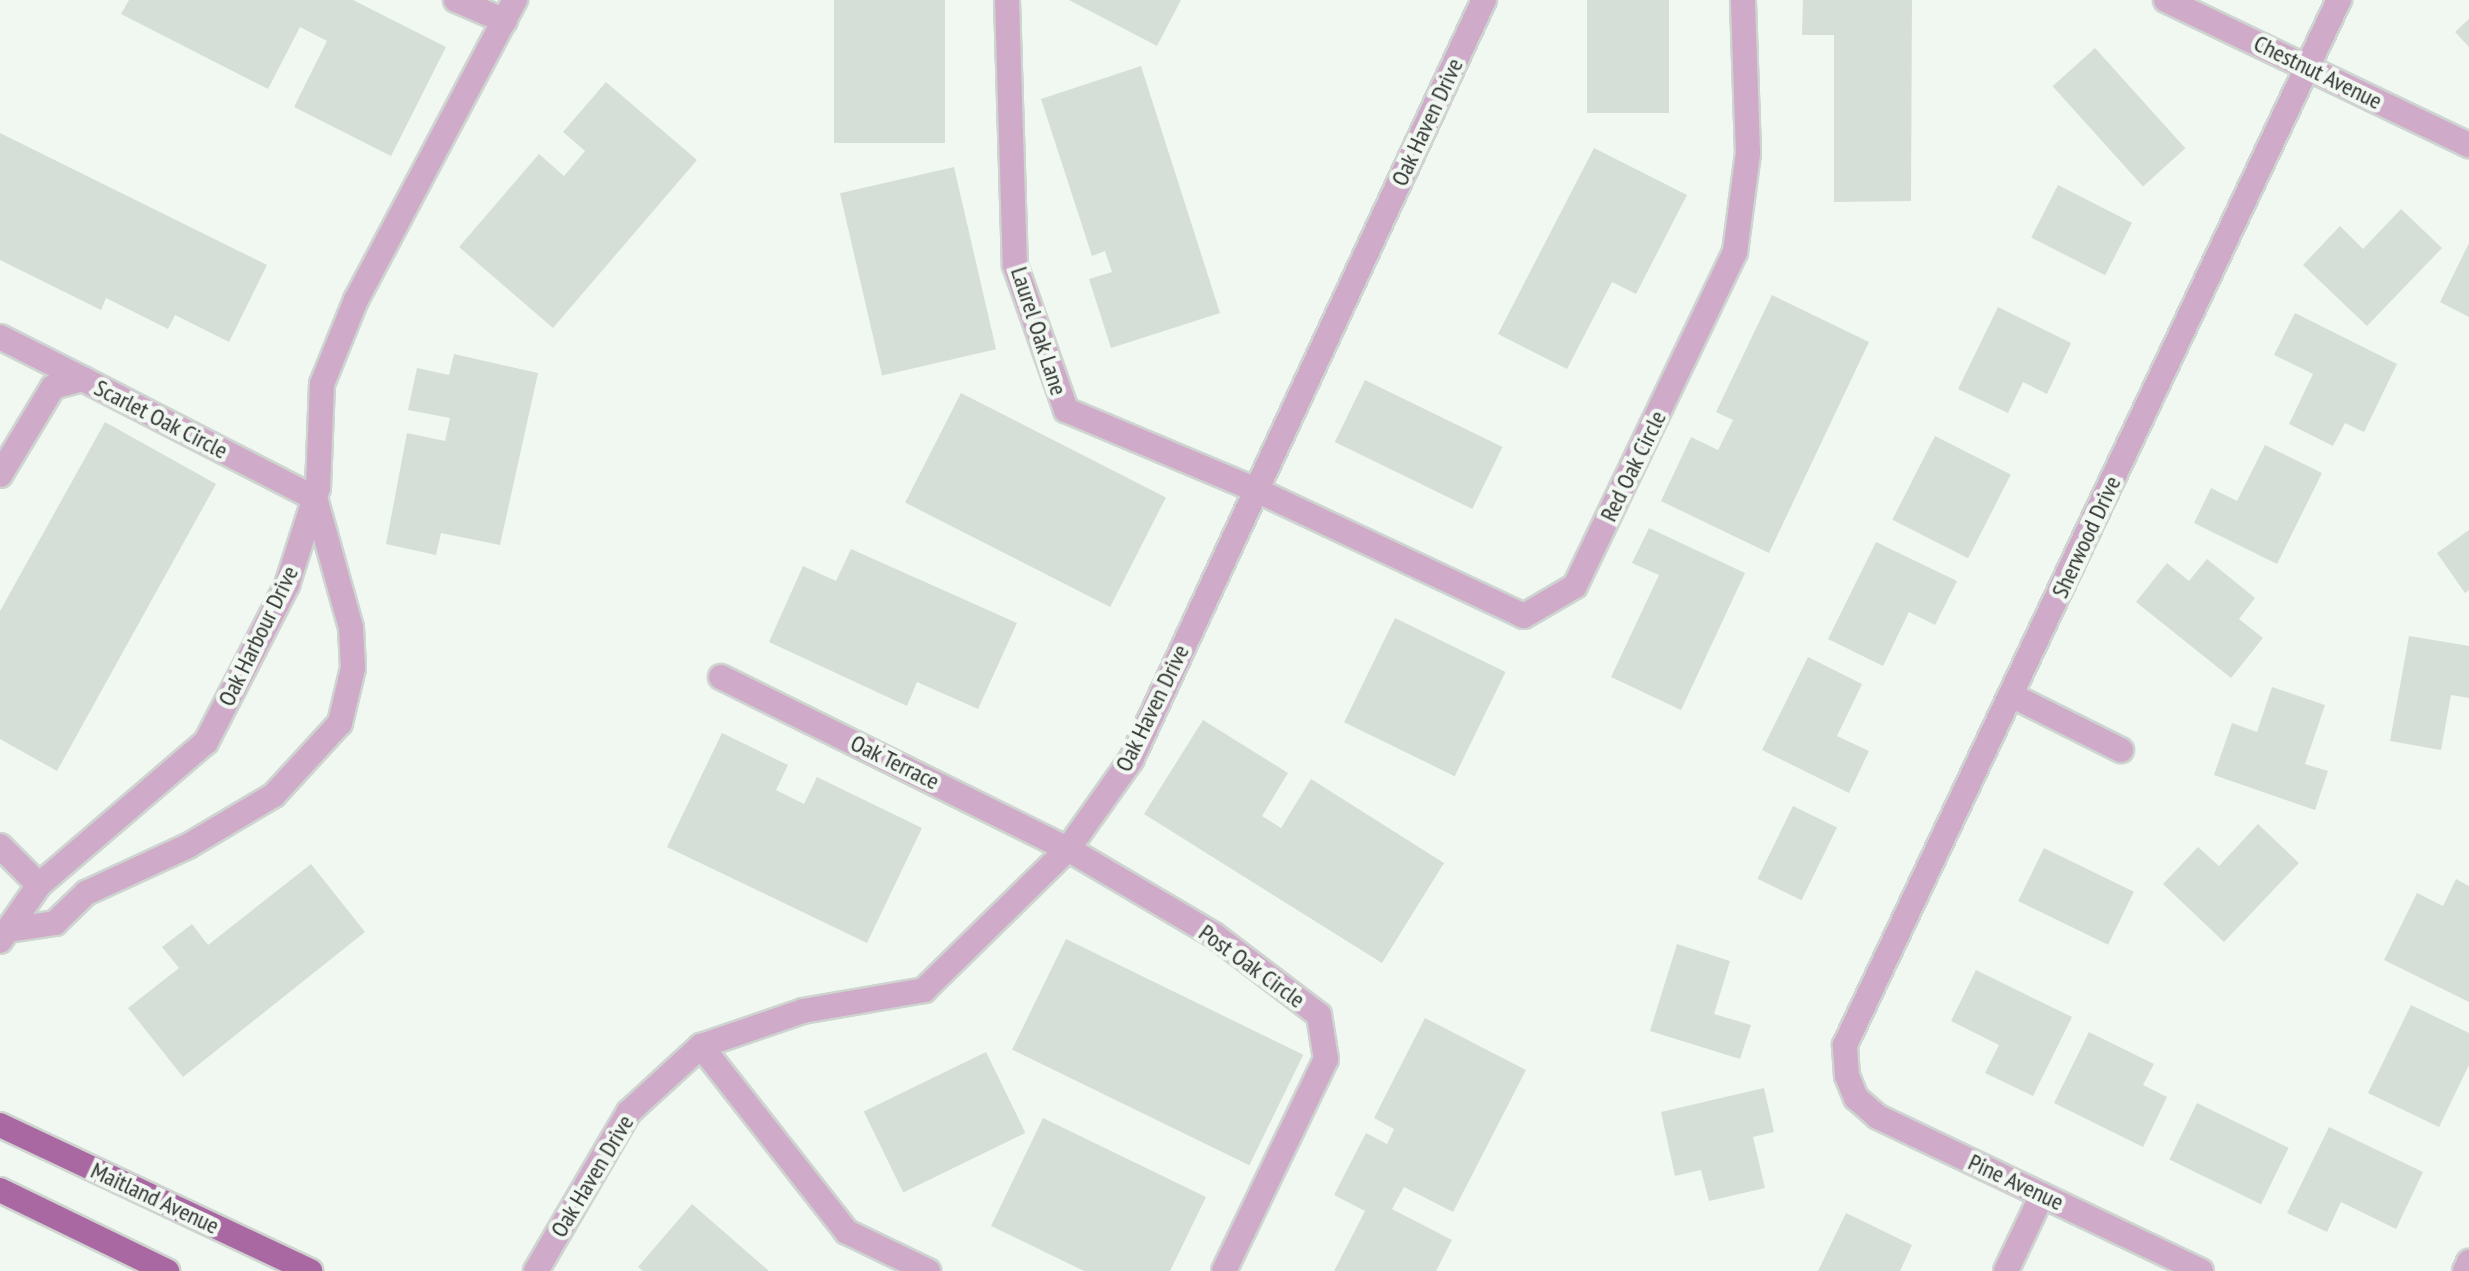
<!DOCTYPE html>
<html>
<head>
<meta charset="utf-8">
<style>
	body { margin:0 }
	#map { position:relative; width:2469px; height:1271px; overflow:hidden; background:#f1f8f2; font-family:"PT Sans Narrow",sans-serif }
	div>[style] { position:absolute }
	.building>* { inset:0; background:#d6ded8; transform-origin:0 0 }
	.roads { filter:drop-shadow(2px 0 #ced4cf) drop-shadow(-2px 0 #ced4cf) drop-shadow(0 2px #ced4cf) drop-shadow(0 -2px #ced4cf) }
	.minor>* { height:24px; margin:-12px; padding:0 12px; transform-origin:12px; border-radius:12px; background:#cfaac9 }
	.major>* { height:24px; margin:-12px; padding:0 12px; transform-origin:12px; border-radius:12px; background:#aa68a2 }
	span { translate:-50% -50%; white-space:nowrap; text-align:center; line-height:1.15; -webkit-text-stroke:8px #f1f8f2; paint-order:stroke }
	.street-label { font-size:24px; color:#2f312f }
</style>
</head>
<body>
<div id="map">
	<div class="building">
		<div style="clip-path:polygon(129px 0,353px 0,446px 47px,391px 156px,294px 107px,327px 41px,300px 27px,268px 89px,121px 14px)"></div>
		<div style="left:834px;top:0;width:111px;height:143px"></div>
		<div style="clip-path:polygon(1069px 0,1181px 0,1157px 46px)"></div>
		<div style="left:1587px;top:0;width:82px;height:113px"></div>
		<div style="clip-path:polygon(1803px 0,1912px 0,1911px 201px,1834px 202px,1834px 35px,1802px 35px)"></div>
		<div style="clip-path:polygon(2469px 19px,2469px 47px,2455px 32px)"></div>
		<div style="left:2095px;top:48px;width:135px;height:57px;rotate:48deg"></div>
		<div style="clip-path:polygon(1141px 66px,1220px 313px,1111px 348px,1089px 279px,1112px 272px,1105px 251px,1092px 256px,1041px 99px)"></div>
		<div style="clip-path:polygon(606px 82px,697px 160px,553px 328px,459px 247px,539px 154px,564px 176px,585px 151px,563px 132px)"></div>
		<div style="clip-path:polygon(0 133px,267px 265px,229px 342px,175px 315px,168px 329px,106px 298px,101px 310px,0 260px)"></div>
		<div style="clip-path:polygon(1594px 148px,1687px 195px,1636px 294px,1612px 282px,1567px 369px,1498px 334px)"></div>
		<div style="left:954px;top:167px;width:187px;height:117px;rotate:77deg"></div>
		<div style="left:2058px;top:185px;width:83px;height:59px;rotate:27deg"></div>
		<div style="clip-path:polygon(2401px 209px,2442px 248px,2367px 326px,2303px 265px,2340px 226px,2363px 249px)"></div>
		<div style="clip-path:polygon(2469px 243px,2469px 317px,2440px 302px)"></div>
		<div style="clip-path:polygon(1772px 295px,1869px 342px,1769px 553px,1661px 501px,1691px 437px,1718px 450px,1733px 420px,1716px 412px)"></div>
		<div style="clip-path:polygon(1998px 307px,2071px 343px,2047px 394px,2023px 382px,2008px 413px,1958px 389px)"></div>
		<div style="clip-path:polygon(2295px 313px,2397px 364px,2364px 432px,2345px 423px,2333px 446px,2289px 424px,2313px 374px,2274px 355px)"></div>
		<div style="clip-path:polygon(454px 354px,538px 373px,500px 545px,441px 533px,436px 555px,386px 544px,407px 433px,445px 441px,450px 418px,408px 410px,417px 368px,449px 375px)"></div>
		<div style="left:1365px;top:380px;width:153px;height:69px;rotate:26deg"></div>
		<div style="left:961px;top:393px;width:230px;height:123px;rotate:27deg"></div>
		<div style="clip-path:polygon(105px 422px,216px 484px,57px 771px,0 739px,0 611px)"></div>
		<div style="left:1935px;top:436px;width:85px;height:94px;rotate:27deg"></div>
		<div style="clip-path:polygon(2265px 445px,2322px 473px,2277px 564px,2194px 523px,2211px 488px,2237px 501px)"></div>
		<div style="clip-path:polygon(1649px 528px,1745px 573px,1681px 710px,1611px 677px,1659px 575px,1632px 563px)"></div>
		<div style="clip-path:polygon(2469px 530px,2469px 590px,2465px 593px,2437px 553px)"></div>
		<div style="clip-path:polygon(1876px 542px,1957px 581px,1935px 625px,1909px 612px,1883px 666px,1828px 639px)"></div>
		<div style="clip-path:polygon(851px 549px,1017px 623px,978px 709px,917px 682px,907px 706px,769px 642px,803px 566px,836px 581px)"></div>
		<div style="clip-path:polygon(2207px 559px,2255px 598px,2239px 619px,2263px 638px,2231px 678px,2136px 602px,2167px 563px,2189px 581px)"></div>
		<div style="left:1395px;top:618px;width:123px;height:116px;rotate:26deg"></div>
		<div style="clip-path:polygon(2409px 636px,2469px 646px,2469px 698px,2451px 695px,2441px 750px,2390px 741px)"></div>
		<div style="clip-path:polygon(1808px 657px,1862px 684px,1837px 736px,1869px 751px,1849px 793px,1762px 750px)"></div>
		<div style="clip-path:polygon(2272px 687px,2325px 705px,2305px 764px,2328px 771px,2315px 810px,2214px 775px,2232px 723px,2257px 732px)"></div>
		<div style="clip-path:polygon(1203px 720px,1288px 773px,1262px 816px,1281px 828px,1311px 779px,1444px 863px,1382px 963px,1144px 814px)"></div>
		<div style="clip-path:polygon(722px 733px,788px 765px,776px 790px,804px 804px,817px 777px,922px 828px,867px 943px,667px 847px)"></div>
		<div style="left:1793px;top:806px;width:49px;height:81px;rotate:26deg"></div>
		<div style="clip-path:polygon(2258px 824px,2299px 863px,2224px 942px,2163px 884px,2198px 847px,2219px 866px)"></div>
		<div style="left:2044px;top:848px;width:100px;height:59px;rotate:26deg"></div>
		<div style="clip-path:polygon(311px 864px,365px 932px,183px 1077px,128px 1008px,179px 968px,162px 947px,192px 924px,208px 945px)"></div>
		<div style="clip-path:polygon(2456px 879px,2469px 886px,2469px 1002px,2384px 960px,2417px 893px,2443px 906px)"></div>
		<div style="left:1066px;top:939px;width:264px;height:123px;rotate:26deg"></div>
		<div style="clip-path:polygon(1677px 944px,1730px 961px,1714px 1014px,1751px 1025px,1740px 1059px,1650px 1031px)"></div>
		<div style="clip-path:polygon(1976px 970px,2072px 1017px,2033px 1096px,1985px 1073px,1999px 1045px,1951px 1021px)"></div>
		<div style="clip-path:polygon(2411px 1005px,2469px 1033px,2469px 1065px,2439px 1127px,2368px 1093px)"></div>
		<div style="clip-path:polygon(1425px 1018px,1526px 1070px,1453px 1212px,1404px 1187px,1392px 1209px,1452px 1240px,1436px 1271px,1334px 1271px,1365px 1211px,1334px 1195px,1366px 1133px,1387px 1144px,1394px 1129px,1374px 1118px)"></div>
		<div style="clip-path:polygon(2089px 1032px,2154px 1064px,2143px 1085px,2167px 1097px,2143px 1147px,2054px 1103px)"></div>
		<div style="left:986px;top:1052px;width:90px;height:136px;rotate:64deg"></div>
		<div style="clip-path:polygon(1764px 1088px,1774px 1132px,1753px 1137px,1765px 1188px,1709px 1201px,1701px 1170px,1675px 1176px,1661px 1112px)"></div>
		<div style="left:2197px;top:1103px;width:102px;height:63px;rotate:26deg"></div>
		<div style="clip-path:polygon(1043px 1118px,1206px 1197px,1170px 1271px,1084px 1271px,991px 1226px)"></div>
		<div style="clip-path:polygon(2329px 1127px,2423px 1172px,2396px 1229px,2341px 1202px,2327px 1232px,2287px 1213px)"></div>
		<div style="clip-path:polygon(692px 1204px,769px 1271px,643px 1271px,638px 1267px)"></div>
		<div style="clip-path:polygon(1846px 1213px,1912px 1245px,1900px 1271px,1818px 1271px)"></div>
	</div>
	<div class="roads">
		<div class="minor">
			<div style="left:456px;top:0;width:53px;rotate:23.2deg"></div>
			<div style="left:1007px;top:0;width:265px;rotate:88.3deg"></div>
			<div style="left:1015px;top:265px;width:154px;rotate:70.6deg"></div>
			<div style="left:1066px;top:410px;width:204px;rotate:22.8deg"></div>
			<div style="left:1254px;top:489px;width:298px;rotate:25.2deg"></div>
			<div style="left:1524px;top:616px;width:59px;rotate:-30.5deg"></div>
			<div style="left:1575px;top:586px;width:370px;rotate:-64.4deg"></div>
			<div style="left:1735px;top:252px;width:100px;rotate:-82.5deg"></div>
			<div style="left:1748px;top:153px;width:153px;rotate:-91.9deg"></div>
			<div style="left:2166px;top:0;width:336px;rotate:25.6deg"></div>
			<div style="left:0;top:337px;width:93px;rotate:26.8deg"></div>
			<div style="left:0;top:475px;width:103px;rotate:-58.9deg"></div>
			<div style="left:53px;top:387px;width:31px;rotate:-15deg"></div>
			<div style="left:83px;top:379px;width:261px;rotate:27.2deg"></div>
			<div style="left:315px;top:498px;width:135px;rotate:74.5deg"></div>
			<div style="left:351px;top:628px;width:40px;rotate:87.1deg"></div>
			<div style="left:353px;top:668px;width:57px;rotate:103.3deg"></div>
			<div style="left:340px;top:723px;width:98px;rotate:132.5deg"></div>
			<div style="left:274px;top:795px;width:100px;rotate:149.3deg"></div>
			<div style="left:188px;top:846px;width:112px;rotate:155.3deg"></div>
			<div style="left:86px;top:893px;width:43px;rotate:135.9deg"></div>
			<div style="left:55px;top:923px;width:48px;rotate:171.5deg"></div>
			<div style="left:721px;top:677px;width:387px;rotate:26.4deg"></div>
			<div style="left:1068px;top:849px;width:169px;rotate:30.5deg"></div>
			<div style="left:1214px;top:935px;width:132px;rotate:37.3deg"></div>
			<div style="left:1319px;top:1015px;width:45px;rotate:81deg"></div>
			<div style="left:1326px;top:1059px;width:235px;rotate:115.7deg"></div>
			<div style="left:2011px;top:695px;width:123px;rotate:26.6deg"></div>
			<div style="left:0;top:846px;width:55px;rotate:45deg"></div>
			<div style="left:0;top:941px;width:68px;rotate:-55.1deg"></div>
			<div style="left:39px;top:885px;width:220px;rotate:-40.6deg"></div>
			<div style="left:206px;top:742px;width:177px;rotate:-62.7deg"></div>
			<div style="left:287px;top:585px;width:102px;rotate:-72.3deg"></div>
			<div style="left:318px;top:488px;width:104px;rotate:-87.8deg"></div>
			<div style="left:322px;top:384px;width:91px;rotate:-68deg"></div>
			<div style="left:356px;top:300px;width:340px;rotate:-62.1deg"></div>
			<div style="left:701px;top:1046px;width:236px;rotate:51.9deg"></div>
			<div style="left:847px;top:1232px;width:90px;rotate:25.7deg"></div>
			<div style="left:536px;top:1271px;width:184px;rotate:-59.7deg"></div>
			<div style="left:629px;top:1112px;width:98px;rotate:-42.5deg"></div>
			<div style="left:701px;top:1046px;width:108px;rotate:-18.9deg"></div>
			<div style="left:803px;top:1011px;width:123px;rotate:-9.8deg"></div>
			<div style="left:924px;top:990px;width:202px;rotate:-44.4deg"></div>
			<div style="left:1068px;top:849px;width:109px;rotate:-54.7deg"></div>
			<div style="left:1131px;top:760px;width:838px;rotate:-65.09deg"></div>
			<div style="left:2006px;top:1271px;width:84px;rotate:-64.7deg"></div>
			<div style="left:2201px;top:1271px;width:358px;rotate:-154.5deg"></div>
			<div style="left:1878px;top:1117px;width:29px;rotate:-139deg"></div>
			<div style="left:1856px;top:1098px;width:24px;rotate:-112deg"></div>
			<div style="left:1847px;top:1076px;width:31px;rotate:-94deg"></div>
			<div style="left:1845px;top:1045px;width:1156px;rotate:-64.7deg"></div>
			<div style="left:2465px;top:1271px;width:10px;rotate:-66deg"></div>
		</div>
		<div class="major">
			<div style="left:0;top:1125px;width:343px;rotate:25.2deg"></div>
			<div style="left:0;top:1190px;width:186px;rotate:25.9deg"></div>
		</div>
	</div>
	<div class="street-label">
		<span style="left:2318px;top:72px;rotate:26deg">Chestnut Avenue</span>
		<span style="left:1427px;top:122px;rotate:-65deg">Oak Haven Drive</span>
		<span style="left:1039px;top:331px;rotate:72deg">Laurel Oak Lane</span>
		<span style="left:161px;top:419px;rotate:27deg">Scarlet Oak Circle</span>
		<span style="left:1633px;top:466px;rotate:-64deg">Red Oak Circle</span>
		<span style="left:2086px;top:537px;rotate:-65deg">Sherwood Drive</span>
		<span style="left:258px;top:636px;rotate:-64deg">Oak Harbour Drive</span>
		<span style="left:1152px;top:708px;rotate:-64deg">Oak Haven Drive</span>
		<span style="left:895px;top:762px;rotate:26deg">Oak Terrace</span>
		<span style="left:1252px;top:966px;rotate:36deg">Post Oak Circle</span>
		<span style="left:592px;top:1176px;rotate:-59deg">Oak Haven Drive</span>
		<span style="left:2016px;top:1182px;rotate:25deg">Pine Avenue</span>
		<span style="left:155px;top:1198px;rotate:25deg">Maitland Avenue</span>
	</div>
</div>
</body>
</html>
